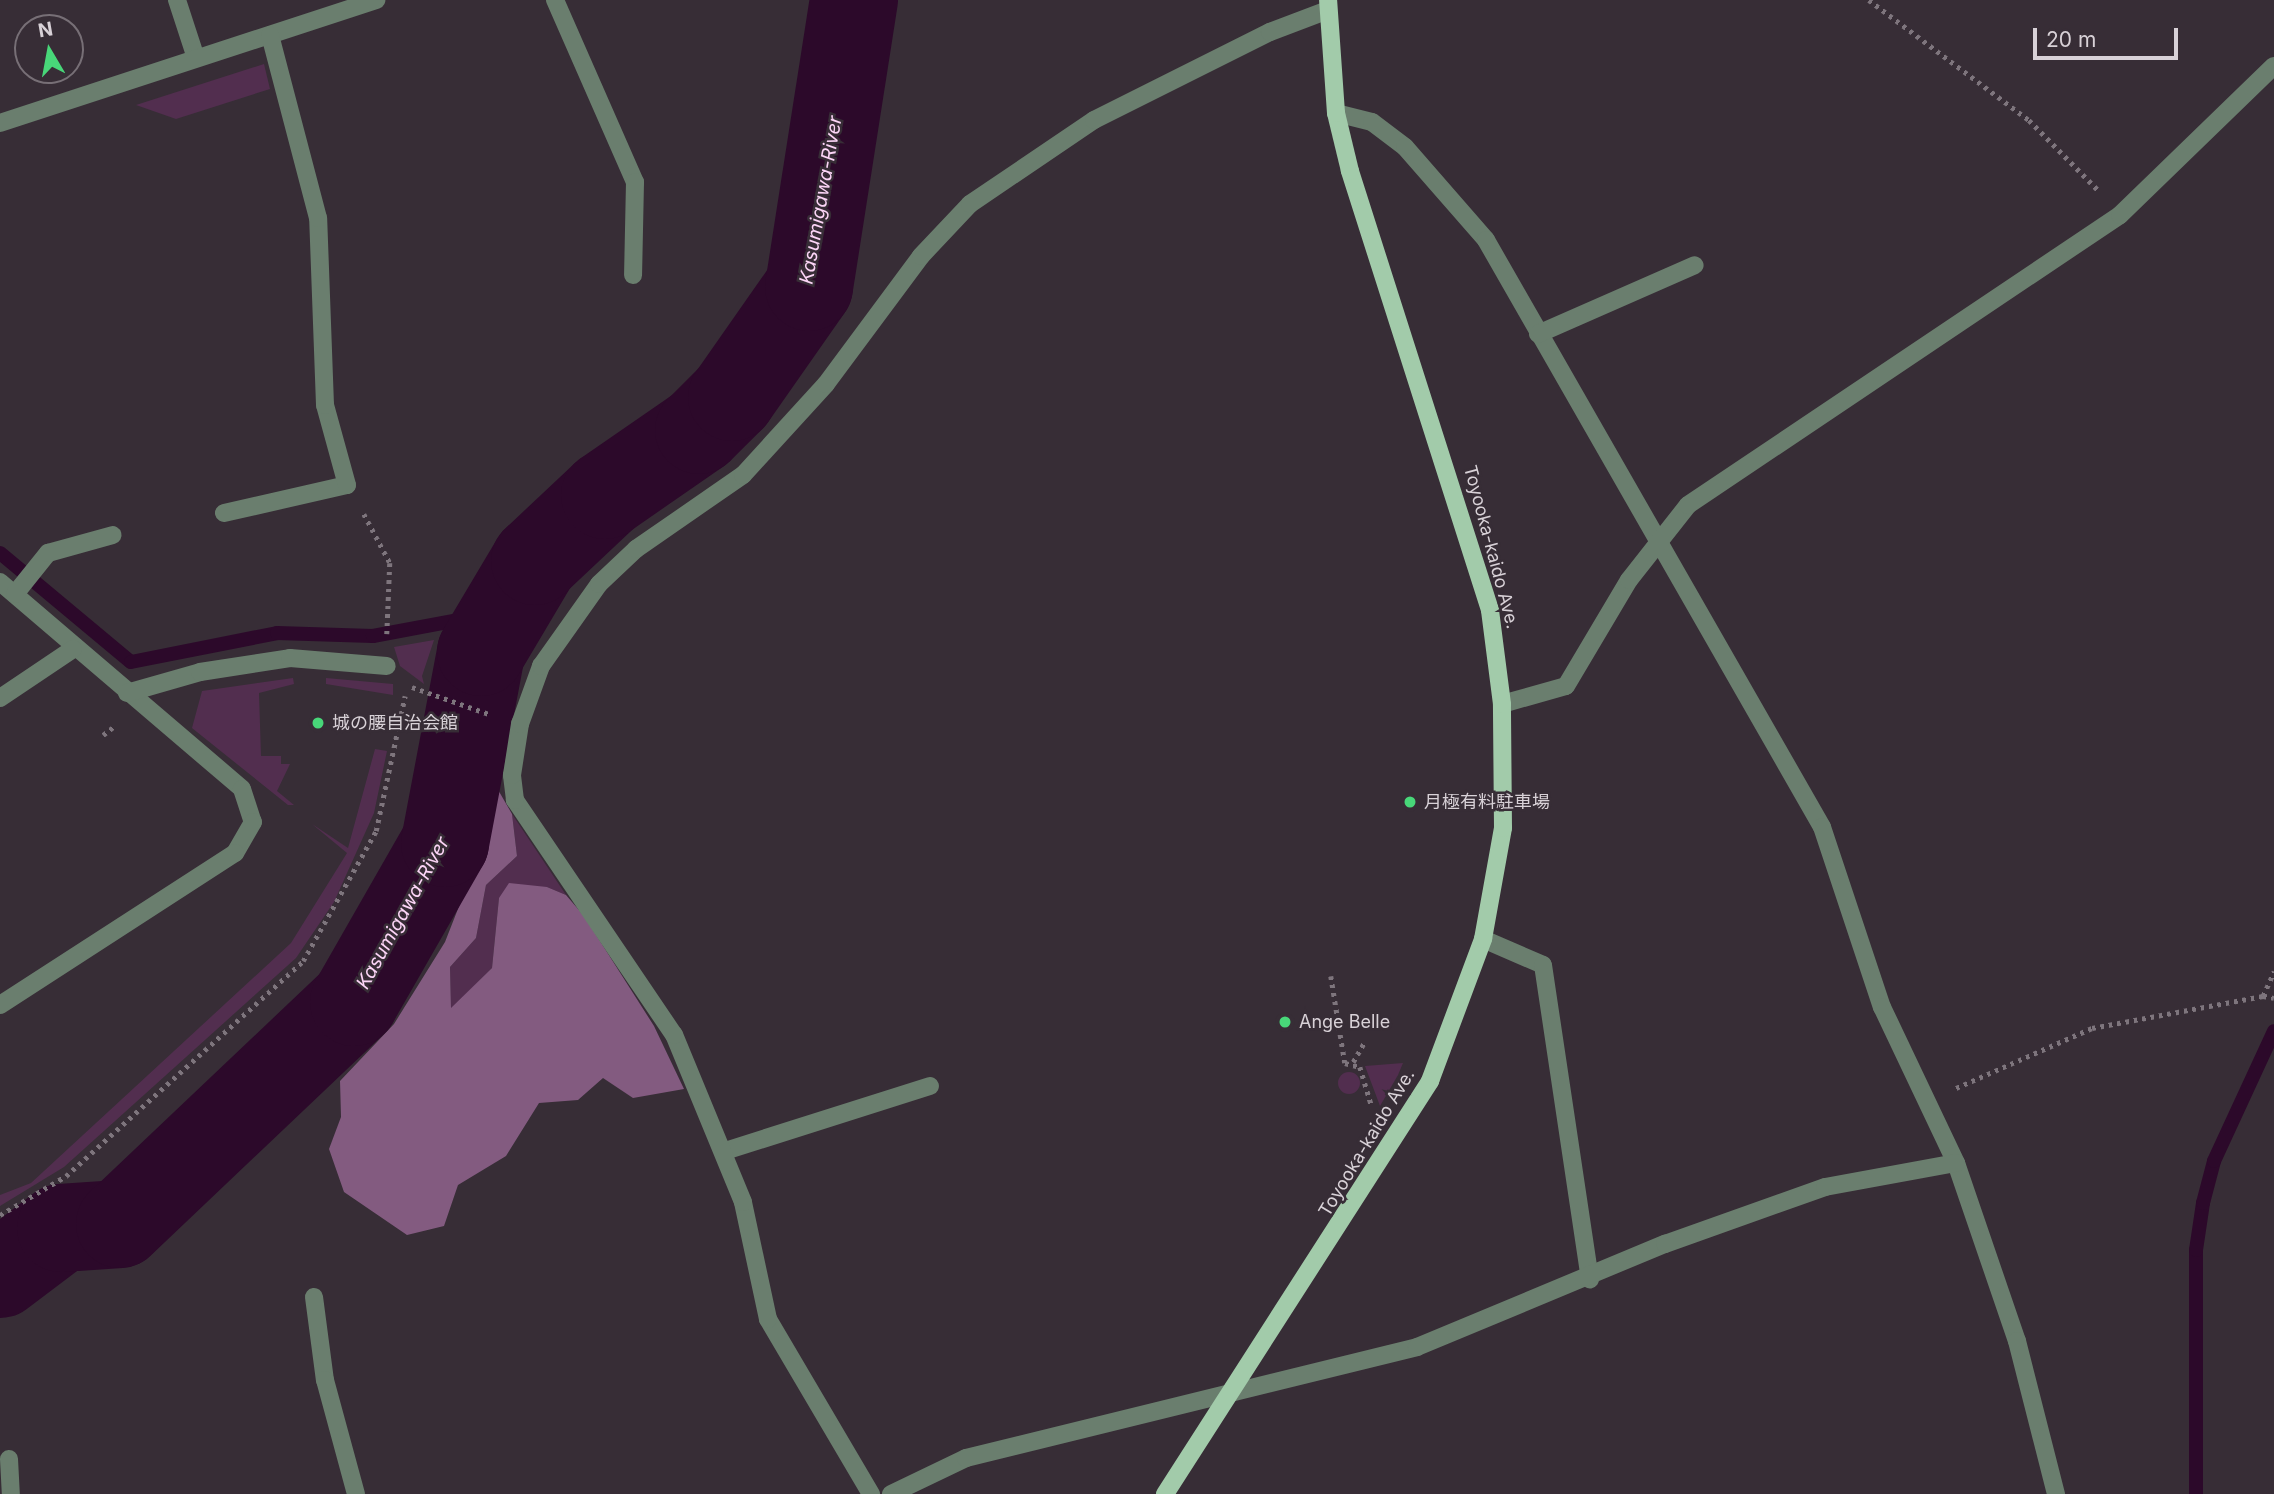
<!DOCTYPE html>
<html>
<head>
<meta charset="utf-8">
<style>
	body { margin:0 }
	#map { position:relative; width:2274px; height:1494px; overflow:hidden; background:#372d36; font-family:Inter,"Noto Sans JP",sans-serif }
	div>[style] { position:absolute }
	.green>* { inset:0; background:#522e4f }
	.round { border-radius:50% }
	.forest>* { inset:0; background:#835b80 }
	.stream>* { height:14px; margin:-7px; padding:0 7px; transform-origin:7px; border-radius:7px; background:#2c092a }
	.river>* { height:88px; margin:-44px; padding:0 44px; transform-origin:44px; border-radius:44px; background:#2c092a }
	.path>* { height:4.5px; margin-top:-2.25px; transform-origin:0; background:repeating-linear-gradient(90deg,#7e757d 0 3.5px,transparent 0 8.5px) }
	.minor>* { height:18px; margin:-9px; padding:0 9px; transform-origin:9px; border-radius:9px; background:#6a7e6e }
	.major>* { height:18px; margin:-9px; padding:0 9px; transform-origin:9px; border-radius:9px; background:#a2cbaa }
	.dots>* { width:19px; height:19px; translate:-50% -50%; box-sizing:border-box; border:4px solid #372d36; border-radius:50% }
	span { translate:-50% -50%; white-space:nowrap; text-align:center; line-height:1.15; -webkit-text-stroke:5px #372d36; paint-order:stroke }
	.street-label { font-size:18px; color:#d8d1d7 }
	.poi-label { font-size:18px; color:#d8d1d7 }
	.left { translate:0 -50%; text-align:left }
	.water-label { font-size:19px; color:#fcd5f7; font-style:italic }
	.north { position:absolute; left:14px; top:14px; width:70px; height:70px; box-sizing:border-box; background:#372d36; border:2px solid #776f76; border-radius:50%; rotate:350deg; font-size:19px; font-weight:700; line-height:28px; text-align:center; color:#d8d1d7 }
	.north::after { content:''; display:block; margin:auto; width:24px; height:32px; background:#48d779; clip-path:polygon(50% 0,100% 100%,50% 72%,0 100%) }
	.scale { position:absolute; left:2033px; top:28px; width:145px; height:32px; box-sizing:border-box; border:4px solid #d8d1d7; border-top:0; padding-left:9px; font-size:21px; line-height:24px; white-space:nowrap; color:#d8d1d7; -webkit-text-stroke:5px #372d36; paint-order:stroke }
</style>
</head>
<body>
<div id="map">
	<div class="green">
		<div style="clip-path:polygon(264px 64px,270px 89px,176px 119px,136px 105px)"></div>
		<div style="clip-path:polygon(434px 640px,422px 676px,424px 684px,400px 666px,394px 647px)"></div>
		<div style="clip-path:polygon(293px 678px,294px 684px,259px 693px,261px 756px,281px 756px,281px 764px,290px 764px,277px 791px,294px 805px,288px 805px,192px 728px,202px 691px)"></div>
		<div style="clip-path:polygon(326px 678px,393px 684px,393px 695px,326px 684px)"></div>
		<div style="clip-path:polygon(375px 749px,387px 751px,374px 813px,334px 902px,296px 958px,64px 1167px,0 1206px,0 1195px,31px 1183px,291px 943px,347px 853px,312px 824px,348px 848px)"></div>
		<div style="clip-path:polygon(512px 814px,566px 895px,547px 887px,499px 898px,492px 968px,451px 1009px,450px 967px,476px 938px,486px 885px,517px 856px)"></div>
		<div style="clip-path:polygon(1403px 1063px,1398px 1075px,1380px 1106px,1365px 1066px)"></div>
		<div class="round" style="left:1338px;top:1072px;width:22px;height:22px"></div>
	</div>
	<div class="forest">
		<div style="clip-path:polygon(497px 788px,512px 814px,517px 856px,486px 885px,476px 938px,450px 967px,451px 1008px,492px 968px,499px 898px,509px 883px,547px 887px,566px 895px,584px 916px,654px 1026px,684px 1089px,633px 1098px,603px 1078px,578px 1100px,539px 1103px,506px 1156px,458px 1185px,444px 1226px,407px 1235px,344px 1192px,329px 1149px,341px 1117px,340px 1081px,394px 1024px,445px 942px,490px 827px)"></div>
	</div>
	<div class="stream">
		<div style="left:0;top:553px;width:170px;rotate:39.8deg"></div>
		<div style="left:131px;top:662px;width:149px;rotate:-11.2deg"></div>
		<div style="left:277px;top:633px;width:96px;rotate:1.8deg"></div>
		<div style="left:373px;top:636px;width:93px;rotate:-10.6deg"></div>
		<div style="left:464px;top:619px;width:35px;rotate:3deg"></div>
		<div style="left:2196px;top:1494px;width:244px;rotate:-90deg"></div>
		<div style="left:2196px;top:1250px;width:48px;rotate:-81.5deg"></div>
		<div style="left:2203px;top:1203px;width:43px;rotate:-75.3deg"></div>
		<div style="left:2214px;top:1161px;width:143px;rotate:-65.2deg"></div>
	</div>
	<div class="river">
		<div style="left:0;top:1274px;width:76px;rotate:-37deg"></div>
		<div style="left:61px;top:1228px;width:59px;rotate:-3.9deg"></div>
		<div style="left:120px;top:1224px;width:323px;rotate:-43.5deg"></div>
		<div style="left:354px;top:1002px;width:183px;rotate:-60.2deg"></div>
		<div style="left:445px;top:843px;width:194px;rotate:-79.3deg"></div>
		<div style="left:481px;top:652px;width:106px;rotate:-59.3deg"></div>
		<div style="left:535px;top:561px;width:96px;rotate:-43.3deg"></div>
		<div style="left:605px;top:495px;width:114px;rotate:-34.7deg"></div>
		<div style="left:699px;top:430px;width:47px;rotate:-45deg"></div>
		<div style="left:732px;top:397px;width:134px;rotate:-55deg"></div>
		<div style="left:809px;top:287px;width:291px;rotate:-81.1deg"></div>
	</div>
	<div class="path">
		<div style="left:1869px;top:0;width:200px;rotate:36.9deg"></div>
		<div style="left:2029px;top:120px;width:100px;rotate:45.4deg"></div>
		<div style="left:364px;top:514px;width:55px;rotate:62deg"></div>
		<div style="left:390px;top:563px;width:71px;rotate:92.4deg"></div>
		<div style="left:412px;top:687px;width:82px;rotate:19.3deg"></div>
		<div style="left:103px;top:735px;width:16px;rotate:-38deg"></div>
		<div style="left:1331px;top:976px;width:88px;rotate:80.9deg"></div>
		<div style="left:1345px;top:1063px;width:16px;rotate:15deg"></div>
		<div style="left:1360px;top:1067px;width:42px;rotate:73.3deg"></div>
		<div style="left:2263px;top:996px;width:11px;rotate:10deg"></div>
		<div style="left:1353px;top:1062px;width:22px;rotate:-60deg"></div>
		<div style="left:1956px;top:1088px;width:149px;rotate:-23.8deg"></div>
		<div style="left:2092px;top:1028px;width:174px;rotate:-10.6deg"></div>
		<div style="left:2263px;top:996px;width:27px;rotate:-66deg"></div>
		<div style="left:0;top:1215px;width:77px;rotate:-30.6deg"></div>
		<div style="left:66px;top:1176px;width:320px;rotate:-42.2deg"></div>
		<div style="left:303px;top:961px;width:149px;rotate:-60.7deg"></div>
		<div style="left:376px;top:831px;width:138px;rotate:-77.9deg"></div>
	</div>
	<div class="minor">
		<div style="left:177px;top:0;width:61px;rotate:71.9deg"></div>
		<div style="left:555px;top:0;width:199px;rotate:66.3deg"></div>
		<div style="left:635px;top:182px;width:93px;rotate:91.2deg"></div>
		<div style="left:1336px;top:113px;width:37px;rotate:14deg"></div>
		<div style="left:1372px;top:122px;width:41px;rotate:37.1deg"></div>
		<div style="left:1405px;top:147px;width:123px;rotate:48.9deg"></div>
		<div style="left:1486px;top:240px;width:676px;rotate:60.21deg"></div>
		<div style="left:1822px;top:827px;width:190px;rotate:71.6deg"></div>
		<div style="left:1882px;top:1007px;width:173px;rotate:64.6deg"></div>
		<div style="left:1956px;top:1163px;width:188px;rotate:71.1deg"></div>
		<div style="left:2017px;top:1341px;width:158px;rotate:75.7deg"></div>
		<div style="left:0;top:123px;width:396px;rotate:-18.1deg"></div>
		<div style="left:1538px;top:334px;width:171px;rotate:-23.7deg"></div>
		<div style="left:224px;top:513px;width:126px;rotate:-12.8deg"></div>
		<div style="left:347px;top:485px;width:83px;rotate:-105.4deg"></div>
		<div style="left:325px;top:405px;width:187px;rotate:-92.1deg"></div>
		<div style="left:318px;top:218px;width:189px;rotate:-104.7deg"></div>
		<div style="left:0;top:582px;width:318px;rotate:40.5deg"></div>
		<div style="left:242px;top:789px;width:35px;rotate:72deg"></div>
		<div style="left:253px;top:822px;width:36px;rotate:120deg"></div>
		<div style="left:235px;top:853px;width:280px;rotate:147.1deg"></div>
		<div style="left:15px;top:594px;width:53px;rotate:-51.2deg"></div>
		<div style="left:48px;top:553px;width:67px;rotate:-15.5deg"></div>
		<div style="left:127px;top:693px;width:76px;rotate:-16deg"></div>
		<div style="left:200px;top:672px;width:91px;rotate:-8.8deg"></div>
		<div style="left:290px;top:658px;width:97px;rotate:4.7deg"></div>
		<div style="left:0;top:698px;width:88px;rotate:-33.9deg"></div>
		<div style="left:1502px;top:704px;width:66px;rotate:-15.7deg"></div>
		<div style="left:1566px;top:686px;width:123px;rotate:-59.3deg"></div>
		<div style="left:1629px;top:580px;width:95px;rotate:-51.8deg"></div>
		<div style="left:1688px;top:505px;width:520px;rotate:-33.87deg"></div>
		<div style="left:2120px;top:215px;width:214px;rotate:-44.1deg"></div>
		<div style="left:1483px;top:939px;width:65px;rotate:23.4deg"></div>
		<div style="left:1543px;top:965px;width:318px;rotate:81.5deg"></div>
		<div style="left:725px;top:1151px;width:215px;rotate:-17.6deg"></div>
		<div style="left:314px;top:1297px;width:84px;rotate:82.5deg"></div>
		<div style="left:325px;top:1380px;width:118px;rotate:74.8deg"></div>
		<div style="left:9px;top:1459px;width:35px;rotate:87deg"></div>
		<div style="left:871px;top:1494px;width:203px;rotate:-120.5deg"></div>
		<div style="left:768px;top:1319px;width:120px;rotate:-102.1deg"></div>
		<div style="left:743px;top:1202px;width:181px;rotate:-112.4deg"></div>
		<div style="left:674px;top:1035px;width:284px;rotate:-124.1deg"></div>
		<div style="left:515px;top:800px;width:25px;rotate:-97deg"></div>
		<div style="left:512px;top:775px;width:52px;rotate:-81.1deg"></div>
		<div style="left:520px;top:724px;width:62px;rotate:-70.1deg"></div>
		<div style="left:541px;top:666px;width:100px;rotate:-54.7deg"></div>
		<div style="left:599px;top:584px;width:51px;rotate:-43.4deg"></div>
		<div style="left:636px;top:549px;width:130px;rotate:-34.7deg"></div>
		<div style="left:743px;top:475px;width:123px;rotate:-47.6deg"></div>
		<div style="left:826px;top:384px;width:159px;rotate:-53.4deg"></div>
		<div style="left:921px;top:256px;width:71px;rotate:-46.7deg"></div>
		<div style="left:970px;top:204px;width:150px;rotate:-34.1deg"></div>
		<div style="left:1094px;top:120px;width:197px;rotate:-26.6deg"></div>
		<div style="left:1270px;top:32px;width:62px;rotate:-20.8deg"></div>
		<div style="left:891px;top:1494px;width:83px;rotate:-25.6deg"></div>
		<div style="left:966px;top:1458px;width:464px;rotate:-13.8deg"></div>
		<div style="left:1417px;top:1347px;width:269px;rotate:-22.6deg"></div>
		<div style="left:1665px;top:1244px;width:170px;rotate:-19.6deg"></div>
		<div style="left:1825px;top:1187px;width:133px;rotate:-10.4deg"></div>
	</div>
	<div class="major">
		<div style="left:1165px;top:1494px;width:491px;rotate:-57.3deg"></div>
		<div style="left:1430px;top:1081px;width:152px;rotate:-69.5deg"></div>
		<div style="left:1483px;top:939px;width:113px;rotate:-79.8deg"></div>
		<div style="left:1503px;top:828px;width:124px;rotate:-90.5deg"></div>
		<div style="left:1502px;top:704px;width:95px;rotate:-97.3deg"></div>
		<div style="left:1490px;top:610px;width:461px;rotate:-107.7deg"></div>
		<div style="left:1350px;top:171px;width:60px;rotate:-103.6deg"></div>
		<div style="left:1336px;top:113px;width:113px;rotate:-94deg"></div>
	</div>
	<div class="dots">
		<div style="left:318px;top:723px;background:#48d779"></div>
		<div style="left:1410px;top:802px;background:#48d779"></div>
		<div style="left:1285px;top:1022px;background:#48d779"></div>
	</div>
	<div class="street-label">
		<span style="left:1491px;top:547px;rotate:75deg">Toyooka-kaido Ave.</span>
		<span style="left:1367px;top:1143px;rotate:-59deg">Toyooka-kaido Ave.</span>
	</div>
	<div class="poi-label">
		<span class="left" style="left:332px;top:723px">城の腰自治会館</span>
		<span class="left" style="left:1424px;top:802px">月極有料駐車場</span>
		<span class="left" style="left:1299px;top:1022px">Ange Belle</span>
	</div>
	<div class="water-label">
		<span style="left:821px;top:200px;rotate:-80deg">Kasumigawa-River</span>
		<span style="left:403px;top:913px;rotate:-61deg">Kasumigawa-River</span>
	</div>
	<div class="north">N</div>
	<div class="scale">20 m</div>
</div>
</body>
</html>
